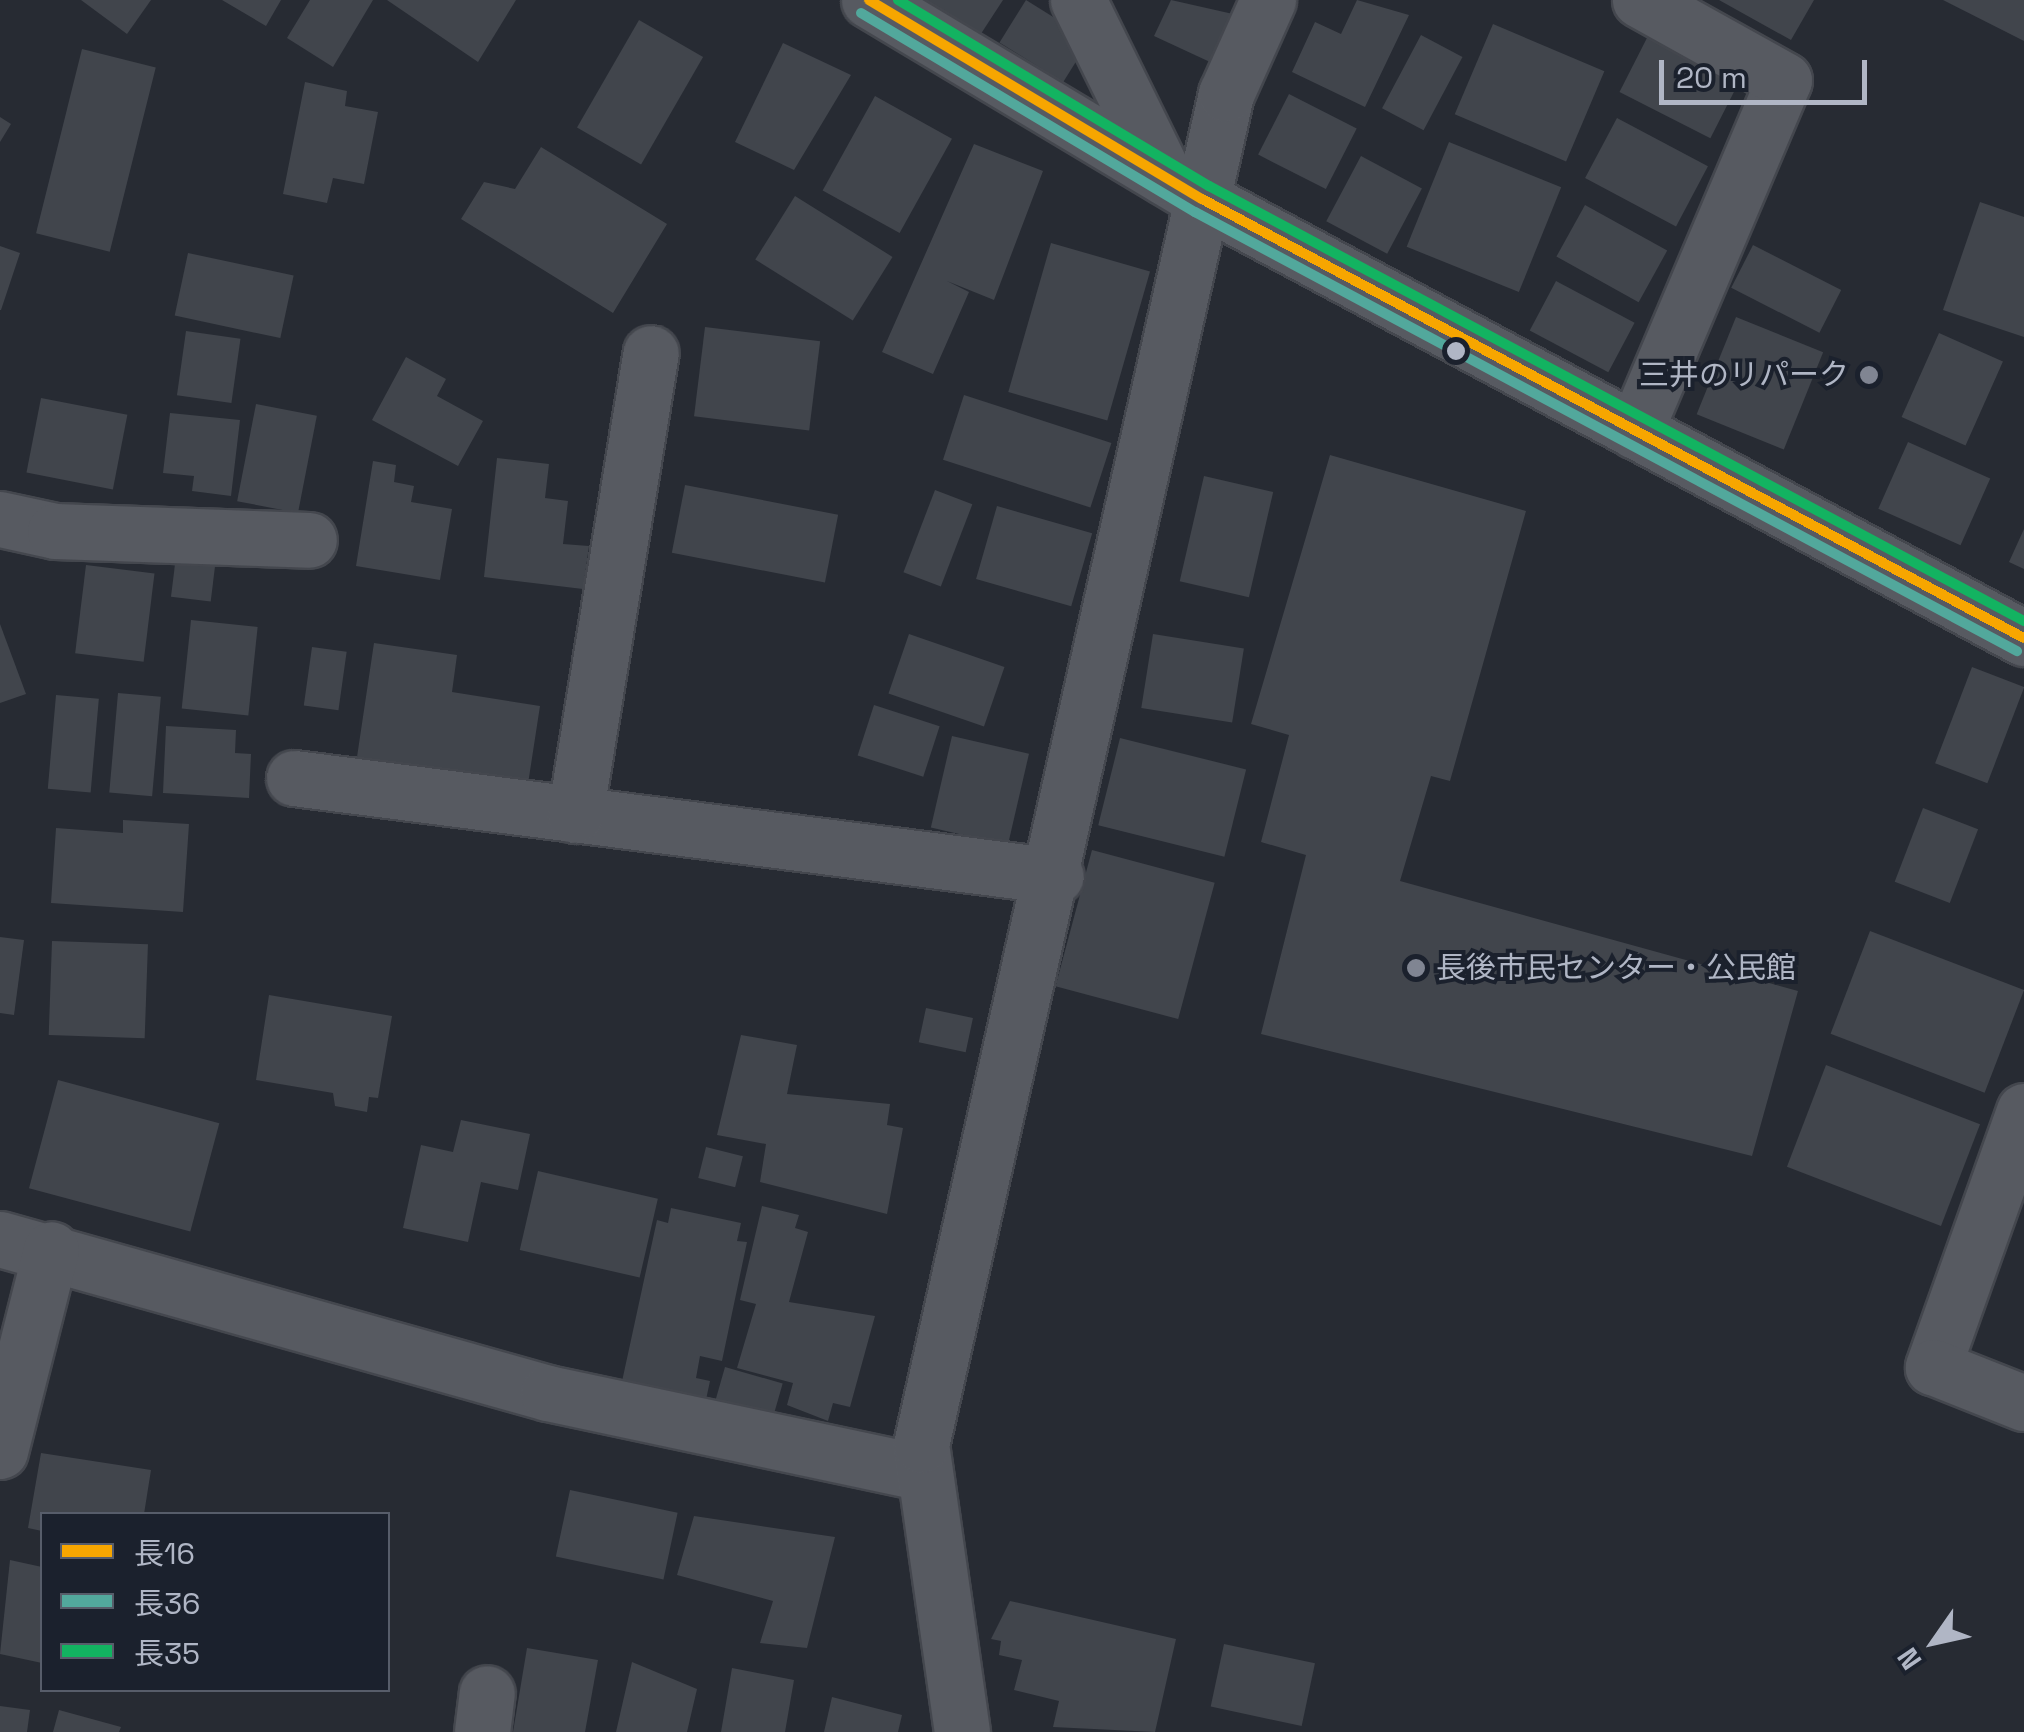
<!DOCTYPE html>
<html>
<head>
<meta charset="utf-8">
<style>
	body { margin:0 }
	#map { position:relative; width:2024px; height:1732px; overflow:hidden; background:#272b33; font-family:"Space Grotesk","Noto Sans JP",sans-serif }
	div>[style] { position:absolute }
	.building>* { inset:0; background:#41454c; transform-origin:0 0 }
	.roads { filter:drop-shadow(2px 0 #44474e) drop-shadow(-2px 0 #44474e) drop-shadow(0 2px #44474e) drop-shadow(0 -2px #44474e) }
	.minor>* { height:55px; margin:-27.5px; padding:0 27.5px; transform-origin:27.5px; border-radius:27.5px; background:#575a61 }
	.bus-1>* { height:10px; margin:-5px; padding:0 5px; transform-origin:5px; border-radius:5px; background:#f7a600 }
	.bus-2>* { height:10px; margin:-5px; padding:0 5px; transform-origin:5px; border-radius:5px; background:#52a89c }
	.bus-3>* { height:10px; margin:-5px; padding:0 5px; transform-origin:5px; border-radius:5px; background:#13b361 }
	.dots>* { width:28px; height:28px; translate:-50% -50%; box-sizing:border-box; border:5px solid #1b212d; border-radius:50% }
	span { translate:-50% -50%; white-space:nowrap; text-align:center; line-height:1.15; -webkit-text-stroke:8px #1b212d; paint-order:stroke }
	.poi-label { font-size:30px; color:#b0b6c5 }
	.right { translate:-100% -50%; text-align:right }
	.left { translate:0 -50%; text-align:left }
	.legend { position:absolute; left:40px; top:1512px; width:350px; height:180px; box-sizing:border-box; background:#1b212d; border:2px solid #575d6a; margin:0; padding:12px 18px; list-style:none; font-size:30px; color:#b0b6c5 }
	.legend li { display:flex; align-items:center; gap:20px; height:50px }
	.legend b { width:50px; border:2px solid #575d6a }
	.north { position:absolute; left:1884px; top:1592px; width:100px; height:100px; -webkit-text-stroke:8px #1b212d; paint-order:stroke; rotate:236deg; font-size:28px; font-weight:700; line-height:40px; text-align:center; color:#b0b6c5 }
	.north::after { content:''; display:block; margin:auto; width:35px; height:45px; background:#b0b6c5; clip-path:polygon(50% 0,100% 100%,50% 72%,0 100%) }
	.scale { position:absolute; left:1659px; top:60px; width:208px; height:45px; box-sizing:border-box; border:5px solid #b0b6c5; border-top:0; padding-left:12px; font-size:30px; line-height:35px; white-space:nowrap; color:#b0b6c5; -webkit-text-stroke:8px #1b212d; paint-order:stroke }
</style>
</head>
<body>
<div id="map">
	<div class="building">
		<div style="clip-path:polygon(81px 0,151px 0,127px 34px)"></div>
		<div style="clip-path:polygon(222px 0,281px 0,266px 26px)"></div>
		<div style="clip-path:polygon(310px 0,373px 0,333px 67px,287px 38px)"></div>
		<div style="clip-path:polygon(387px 0,516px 0,478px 62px)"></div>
		<div style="clip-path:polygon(924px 0,1003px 0,973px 46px,917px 10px)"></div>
		<div style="left:1026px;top:0;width:75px;height:50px;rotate:32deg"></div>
		<div style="clip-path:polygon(1171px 0,1233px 14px,1210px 62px,1154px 36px)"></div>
		<div style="clip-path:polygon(1357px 0,1409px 15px,1365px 107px,1292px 72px,1315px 22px,1341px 34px)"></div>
		<div style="clip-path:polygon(1719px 0,1814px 0,1791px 40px)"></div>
		<div style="clip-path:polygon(1943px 0,2024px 0,2024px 41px)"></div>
		<div style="left:639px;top:20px;width:74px;height:124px;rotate:30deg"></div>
		<div style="left:1493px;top:24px;width:121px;height:98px;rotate:23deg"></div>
		<div style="left:1649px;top:34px;width:102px;height:65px;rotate:27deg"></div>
		<div style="left:1421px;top:35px;width:47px;height:83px;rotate:28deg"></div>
		<div style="clip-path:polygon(783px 43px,851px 75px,794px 170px,735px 142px)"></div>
		<div style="left:82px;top:49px;width:76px;height:190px;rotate:14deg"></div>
		<div style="clip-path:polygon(305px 82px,347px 91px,345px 106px,378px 112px,364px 184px,333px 178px,327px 203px,283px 194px)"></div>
		<div style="left:1289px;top:94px;width:76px;height:68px;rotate:27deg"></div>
		<div style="left:875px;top:96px;width:88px;height:108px;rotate:29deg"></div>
		<div style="clip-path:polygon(0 117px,11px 124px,0 142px)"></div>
		<div style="left:1617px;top:118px;width:103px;height:68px;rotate:28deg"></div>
		<div style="left:1449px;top:142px;width:121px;height:113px;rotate:22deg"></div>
		<div style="clip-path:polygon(974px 144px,1043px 171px,994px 300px,947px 281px,969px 292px,933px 374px,882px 352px)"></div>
		<div style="clip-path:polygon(541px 147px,667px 224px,613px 313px,461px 219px,484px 182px,515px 189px)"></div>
		<div style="left:1361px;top:156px;width:69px;height:74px;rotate:28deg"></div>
		<div style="left:795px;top:196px;width:115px;height:75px;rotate:32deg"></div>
		<div style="clip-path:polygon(1980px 202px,2024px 217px,2024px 337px,1943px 310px)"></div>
		<div style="left:1585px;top:205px;width:94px;height:59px;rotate:29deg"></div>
		<div style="left:1051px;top:243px;width:103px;height:155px;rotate:16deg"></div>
		<div style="left:1753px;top:245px;width:99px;height:48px;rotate:27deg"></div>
		<div style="clip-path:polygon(0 246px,20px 253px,1px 310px,0 310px)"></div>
		<div style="left:188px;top:253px;width:108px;height:64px;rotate:12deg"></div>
		<div style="left:1556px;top:281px;width:89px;height:56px;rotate:28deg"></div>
		<div style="left:1736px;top:317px;width:94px;height:105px;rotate:22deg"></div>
		<div style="left:705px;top:327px;width:116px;height:90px;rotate:7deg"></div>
		<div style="left:186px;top:331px;width:55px;height:65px;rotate:8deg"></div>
		<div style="left:1939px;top:333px;width:70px;height:92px;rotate:24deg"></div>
		<div style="clip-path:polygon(406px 357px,446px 379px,437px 396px,483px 421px,458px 466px,372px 420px)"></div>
		<div style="left:964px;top:395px;width:155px;height:68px;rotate:18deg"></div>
		<div style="left:41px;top:398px;width:88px;height:76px;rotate:11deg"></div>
		<div style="left:256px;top:404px;width:62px;height:99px;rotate:11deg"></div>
		<div style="clip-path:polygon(170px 413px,240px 420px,231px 496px,192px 491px,194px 476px,163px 473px)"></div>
		<div style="left:1908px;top:442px;width:90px;height:73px;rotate:24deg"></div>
		<div style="clip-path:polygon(1330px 455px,1526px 511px,1450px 781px,1431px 776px,1400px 881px,1798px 991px,1752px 1156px,1261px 1034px,1306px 855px,1261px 842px,1289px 735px,1251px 724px)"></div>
		<div style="clip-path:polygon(497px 458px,549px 464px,545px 498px,568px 501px,563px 544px,589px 546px,583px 589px,484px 577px)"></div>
		<div style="clip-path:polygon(373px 461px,396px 465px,394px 482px,414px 486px,411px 502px,452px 509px,440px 580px,356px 566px)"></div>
		<div style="left:1204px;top:476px;width:71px;height:108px;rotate:13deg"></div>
		<div style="left:685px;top:485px;width:156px;height:69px;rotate:11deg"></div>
		<div style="left:935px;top:490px;width:40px;height:88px;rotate:21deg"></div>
		<div style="left:997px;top:506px;width:99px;height:76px;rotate:16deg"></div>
		<div style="clip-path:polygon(2024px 529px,2024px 569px,2009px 562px)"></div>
		<div style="left:176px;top:556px;width:40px;height:41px;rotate:7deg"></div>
		<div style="left:86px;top:565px;width:69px;height:89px;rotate:7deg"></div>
		<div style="left:191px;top:620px;width:67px;height:89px;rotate:6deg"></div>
		<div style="clip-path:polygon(0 624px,26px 694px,0 703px)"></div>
		<div style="left:909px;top:634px;width:101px;height:63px;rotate:19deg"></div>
		<div style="left:1153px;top:634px;width:92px;height:75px;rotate:9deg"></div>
		<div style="clip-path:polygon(374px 643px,457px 655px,452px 692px,540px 706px,528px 784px,357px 757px)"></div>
		<div style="left:312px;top:647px;width:35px;height:59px;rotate:8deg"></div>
		<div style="left:1972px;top:667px;width:56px;height:103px;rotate:21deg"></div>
		<div style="left:118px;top:693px;width:43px;height:100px;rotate:5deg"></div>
		<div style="left:56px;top:695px;width:43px;height:94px;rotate:5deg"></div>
		<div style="left:874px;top:705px;width:69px;height:53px;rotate:18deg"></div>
		<div style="clip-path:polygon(166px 726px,236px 730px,235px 753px,251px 754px,249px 798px,163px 793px)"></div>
		<div style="left:952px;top:736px;width:79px;height:94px;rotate:13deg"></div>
		<div style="left:1120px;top:738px;width:130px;height:90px;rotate:14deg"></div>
		<div style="left:1923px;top:808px;width:59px;height:79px;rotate:21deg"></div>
		<div style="clip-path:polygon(123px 820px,189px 824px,183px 912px,51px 903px,56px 828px,123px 833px)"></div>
		<div style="left:1092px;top:850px;width:127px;height:141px;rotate:15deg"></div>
		<div style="left:1870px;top:931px;width:165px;height:110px;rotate:21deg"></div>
		<div style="clip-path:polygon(0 937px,24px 940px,14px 1015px,0 1013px)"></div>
		<div style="left:52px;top:941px;width:96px;height:94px;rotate:2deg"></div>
		<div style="clip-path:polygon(269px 995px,392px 1016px,378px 1098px,369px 1097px,367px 1112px,335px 1106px,333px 1093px,256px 1080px)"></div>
		<div style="left:926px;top:1008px;width:48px;height:35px;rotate:12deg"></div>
		<div style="clip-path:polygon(741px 1035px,797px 1045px,787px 1094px,890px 1104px,887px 1125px,903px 1128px,887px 1214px,760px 1182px,766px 1144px,717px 1135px)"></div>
		<div style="left:1826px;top:1065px;width:165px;height:109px;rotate:21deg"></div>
		<div style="left:58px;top:1080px;width:167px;height:112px;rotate:15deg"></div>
		<div style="clip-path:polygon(461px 1120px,530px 1134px,518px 1190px,481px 1182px,468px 1242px,403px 1228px,421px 1145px,453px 1152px)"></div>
		<div style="left:706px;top:1147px;width:38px;height:32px;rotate:14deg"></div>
		<div style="left:538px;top:1171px;width:123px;height:81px;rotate:13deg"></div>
		<div style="clip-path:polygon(762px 1206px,799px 1215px,795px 1228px,808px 1232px,789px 1302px,875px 1316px,850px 1407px,833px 1403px,828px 1421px,787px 1405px,793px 1383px,737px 1368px,756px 1304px,740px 1300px)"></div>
		<div style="clip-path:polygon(671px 1208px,741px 1223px,737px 1241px,747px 1242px,722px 1361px,700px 1356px,696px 1378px,710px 1381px,704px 1409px,621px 1386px,657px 1220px,668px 1223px)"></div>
		<div style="left:725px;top:1367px;width:60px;height:41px;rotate:16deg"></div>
		<div style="clip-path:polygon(41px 1453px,151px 1470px,144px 1514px,42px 1514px,42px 1531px,28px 1528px)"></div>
		<div style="left:570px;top:1490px;width:110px;height:68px;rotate:12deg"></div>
		<div style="clip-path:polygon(694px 1516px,835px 1537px,807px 1648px,760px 1643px,773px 1601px,677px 1575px)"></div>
		<div style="clip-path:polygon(10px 1560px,42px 1567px,42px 1663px,0 1654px)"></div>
		<div style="clip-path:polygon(1010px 1601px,1176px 1639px,1155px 1732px,1053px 1727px,1059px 1701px,1014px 1690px,1022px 1660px,999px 1655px,1001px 1641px,991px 1639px)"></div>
		<div style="left:1224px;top:1644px;width:93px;height:64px;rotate:12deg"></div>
		<div style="clip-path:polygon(527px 1648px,598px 1660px,585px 1732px,513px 1732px)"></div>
		<div style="clip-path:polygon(632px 1662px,697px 1689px,687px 1732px,616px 1732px)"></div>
		<div style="clip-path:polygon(732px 1668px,794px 1680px,785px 1732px,721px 1732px)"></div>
		<div style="clip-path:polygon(832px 1697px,902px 1715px,898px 1732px,824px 1732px)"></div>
		<div style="clip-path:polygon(0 1706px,30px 1710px,27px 1732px,0 1732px)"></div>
		<div style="clip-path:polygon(59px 1710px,121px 1727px,119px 1732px,53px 1732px)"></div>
	</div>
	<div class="roads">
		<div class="minor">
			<div style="left:869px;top:0;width:388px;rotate:30.9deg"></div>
			<div style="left:1202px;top:199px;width:932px;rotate:28.11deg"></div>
			<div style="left:1078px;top:0;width:197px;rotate:63.8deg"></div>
			<div style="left:1635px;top:431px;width:381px;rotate:-67deg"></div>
			<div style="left:1784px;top:80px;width:165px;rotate:-150.9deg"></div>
			<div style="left:0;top:519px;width:56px;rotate:12.3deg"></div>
			<div style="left:55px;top:531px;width:254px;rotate:2deg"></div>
			<div style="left:294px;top:778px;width:768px;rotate:7.33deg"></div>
			<div style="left:575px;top:815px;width:468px;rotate:-80.7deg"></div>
			<div style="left:2024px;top:1111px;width:272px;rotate:109.6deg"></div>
			<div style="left:1933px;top:1367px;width:98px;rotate:21.6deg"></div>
			<div style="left:0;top:1239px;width:569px;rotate:15.7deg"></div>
			<div style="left:548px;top:1393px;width:385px;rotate:12deg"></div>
			<div style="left:0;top:1451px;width:208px;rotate:-75.8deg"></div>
			<div style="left:482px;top:1732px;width:39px;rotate:-83deg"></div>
			<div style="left:962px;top:1732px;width:290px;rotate:-98.1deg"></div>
			<div style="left:921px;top:1445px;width:1385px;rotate:-77.28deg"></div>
			<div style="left:1226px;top:94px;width:103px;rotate:-65.9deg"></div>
		</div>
	</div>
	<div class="bus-1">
		<div style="left:869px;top:0;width:388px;rotate:30.9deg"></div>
		<div style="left:1202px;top:199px;width:932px;rotate:28.11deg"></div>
	</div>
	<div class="bus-2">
		<div style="left:861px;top:13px;width:389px;rotate:30.8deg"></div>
		<div style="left:1195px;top:212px;width:932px;rotate:28.11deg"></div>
	</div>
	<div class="bus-3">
		<div style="left:898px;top:0;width:362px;rotate:30.9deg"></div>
		<div style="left:1209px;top:186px;width:924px;rotate:28.09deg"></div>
	</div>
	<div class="dots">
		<div style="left:1456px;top:351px;background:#b0b6c5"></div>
		<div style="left:1869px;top:375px;background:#808592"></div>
		<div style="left:1416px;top:968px;background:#808592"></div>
	</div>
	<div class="poi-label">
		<span class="right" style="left:1849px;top:375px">三井のリパーク</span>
		<span class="left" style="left:1436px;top:968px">長後市民センター・公民館</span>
	</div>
	<ul class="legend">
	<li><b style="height:12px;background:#f7a600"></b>長16</li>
	<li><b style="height:12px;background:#52a89c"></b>長36</li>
	<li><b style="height:12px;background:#13b361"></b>長35</li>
	</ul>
	<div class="north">N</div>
	<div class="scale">20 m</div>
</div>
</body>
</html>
